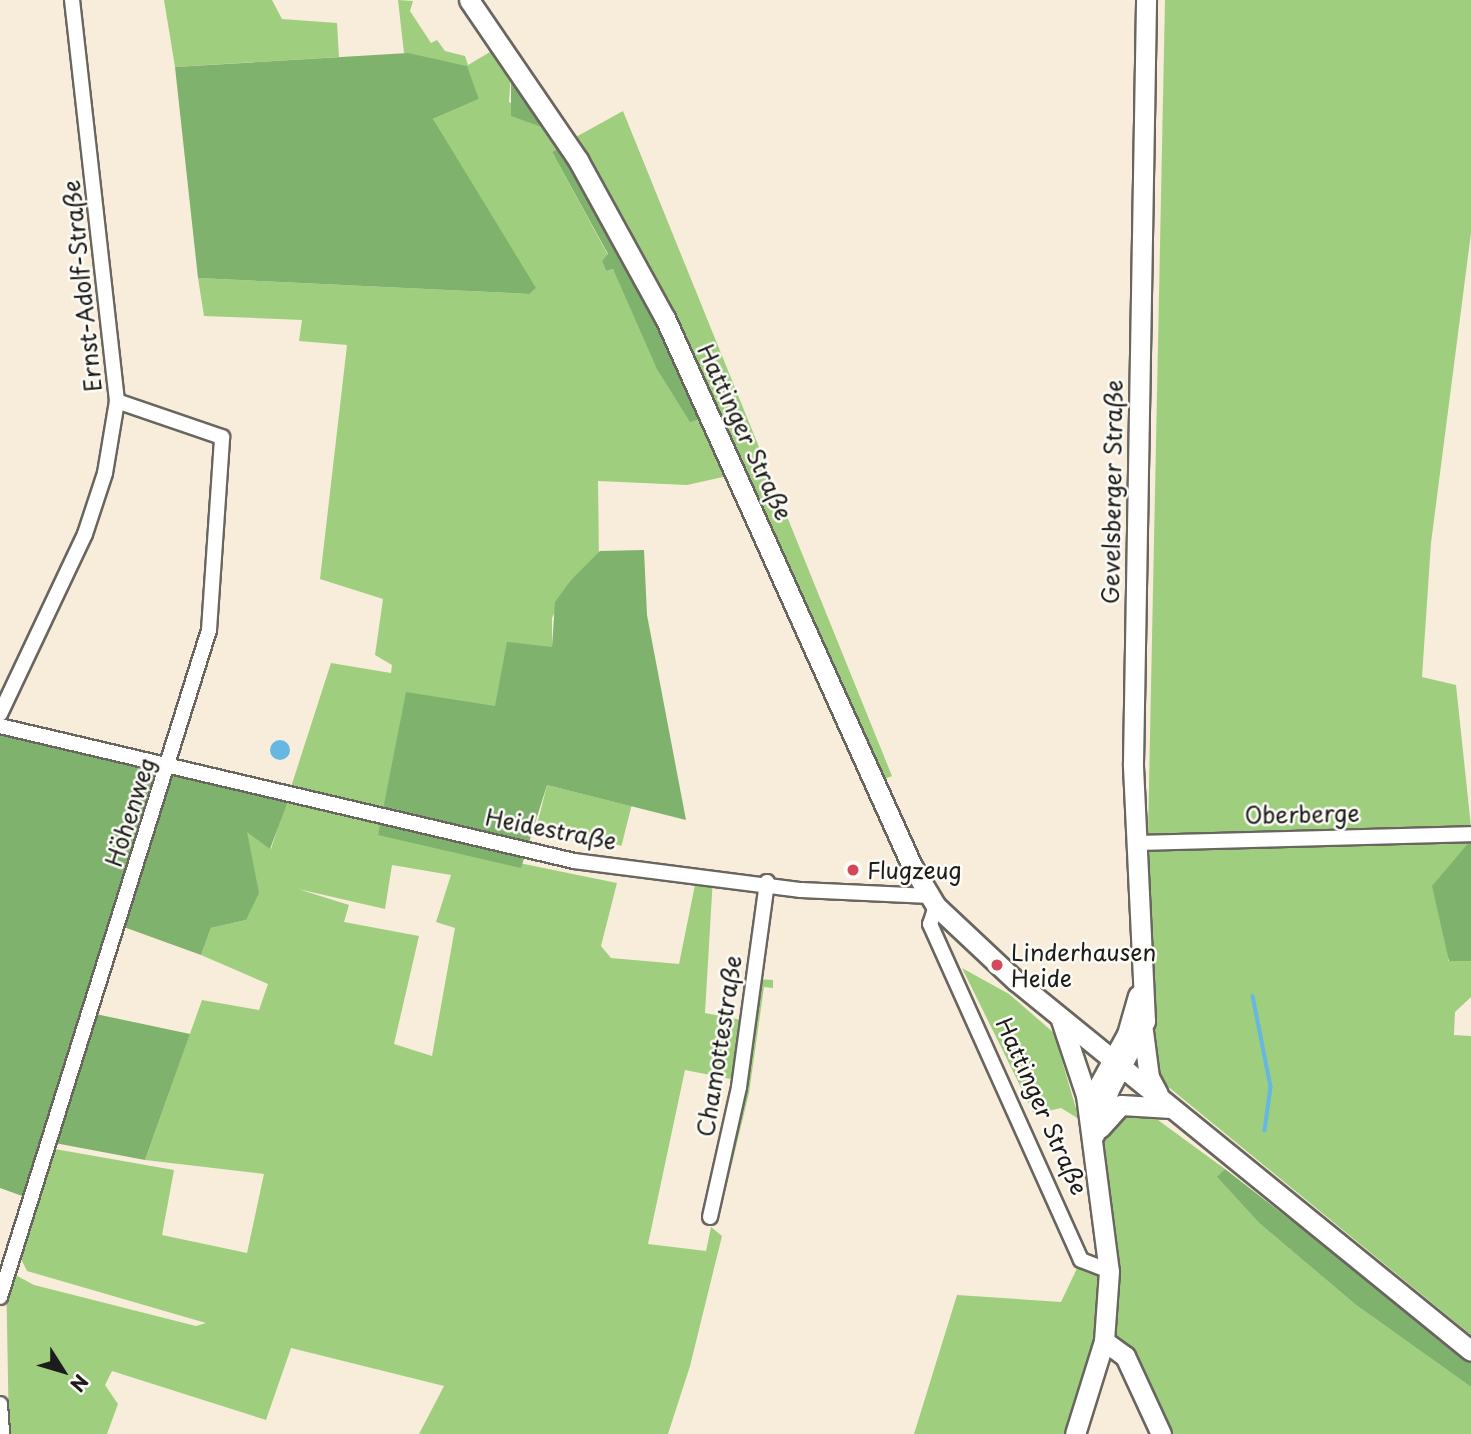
<!DOCTYPE html>
<html>
<head>
<meta charset="utf-8">
<style>
	body { margin:0 }
	#map { position:relative; width:1471px; height:1434px; overflow:hidden; background:#f8eddb; font-family:"Playpen Sans",sans-serif }
	div>[style] { position:absolute }
	.green>* { inset:0; background:#9fcf7e; transform-origin:0 0 }
	.forest>* { inset:0; background:#7fb26d }
	.water>* { inset:0; background:#66b7e1 }
	.round { border-radius:50% }
	.stream>* { height:3.5px; margin:-1.75px; padding:0 1.75px; transform-origin:1.75px; border-radius:1.75px; background:#66b7e1 }
	.roads { filter:drop-shadow(2px 0 #69655f) drop-shadow(-2px 0 #69655f) drop-shadow(0 2px #69655f) drop-shadow(0 -2px #69655f) }
	.minor>* { height:14px; margin:-7px; padding:0 7px; transform-origin:7px; border-radius:7px; background:#fff }
	.major>* { height:19px; margin:-9.5px; padding:0 9.5px; transform-origin:9.5px; border-radius:9.5px; background:#fff }
	.dots>* { width:19px; height:19px; translate:-50% -50%; box-sizing:border-box; border:4px solid #fdfcf7; border-radius:50% }
	span { translate:-50% -50%; white-space:nowrap; text-align:center; line-height:1.15; -webkit-text-stroke:5px #fdfcf7; paint-order:stroke }
	.street-label { font-size:23px; color:#1c1c1c }
	.poi-label { font-size:23px; color:#1c1c1c }
	.left { translate:0 -50%; text-align:left }
	.north { position:absolute; left:28px; top:1336px; width:70px; height:70px; -webkit-text-stroke:5px #fdfcf7; paint-order:stroke; rotate:127deg; font-size:19px; font-weight:700; line-height:28px; text-align:center; color:#1c1c1c }
	.north::after { content:''; display:block; margin:auto; width:24px; height:32px; background:#1c1c1c; clip-path:polygon(50% 0,100% 100%,50% 72%,0 100%) }
</style>
</head>
<body>
<div id="map">
	<div class="green">
		<div style="clip-path:polygon(164px 0,272px 0,282px 19px,337px 23px,339px 57px,175px 67px)"></div>
		<div style="clip-path:polygon(evenodd,398px 0,413px 1px,410px 11px,431px 43px,437px 40px,445px 51px,465px 56px,468px 65px,495px 49px,511px 73px,509px 102px,546px 122px,560px 147px,552px 152px,608px 255px,602px 261px,606px 271px,613px 269px,705px 417px,732px 475px,687px 485px,598px 481px,599px 558px,571px 580px,552px 618px,552px 647px,378px 834px,617px 883px,601px 946px,611px 958px,679px 964px,697px 875px,713px 877px,705px 1013px,747px 1021px,736px 1080px,685px 1070px,648px 1244px,706px 1251px,711px 1227px,722px 1236px,690px 1366px,668px 1434px,419px 1434px,444px 1386px,291px 1348px,266px 1420px,112px 1371px,105px 1385px,118px 1404px,107px 1434px,9px 1434px,6px 1270px,34px 1285px,196px 1326px,206px 1323px,27px 1271px,18px 1253px,49px 1148px,174px 1170px,162px 1235px,247px 1253px,264px 1174px,145px 1160px,202px 1000px,259px 1010px,268px 984px,201px 955px,211px 928px,246px 920px,247px 831px,271px 849px,331px 663px,391px 673px,392px 665px,375px 655px,383px 599px,320px 579px,347px 345px,299px 341px,302px 320px,204px 316px,198px 278px,529px 294px,433px 119px,479px 99px,466px 66px,404px 53px,398px 0,392px 865px,451px 875px,436px 922px,455px 928px,432px 1056px,394px 1044px,419px 936px,344px 922px,349px 905px,298px 889px,385px 909px,392px 865px)"></div>
		<div style="clip-path:polygon(1165px 0,1471px 0,1471px 233px,1431px 543px,1422px 677px,1456px 685px,1471px 827px,1448px 961px,1471px 961px,1471px 997px,1455px 1012px,1454px 1035px,1471px 1036px,1471px 1335px,1166px 1085px,1154px 1064px,1146px 933px)"></div>
		<div style="clip-path:polygon(623px 111px,892px 776px,882px 780px,676px 319px,574px 138px)"></div>
		<div style="left:547px;top:785px;width:87px;height:41px;rotate:14deg"></div>
		<div style="clip-path:polygon(962px 968px,1009px 994px,1054px 1033px,1079px 1119px,1061px 1108px,1034px 1114px)"></div>
		<div style="clip-path:polygon(757px 979px,773px 980px,773px 988px,764px 987px,749px 1093px,720px 1213px,715px 1211px)"></div>
		<div style="clip-path:polygon(1119px 1111px,1147px 1112px,1225px 1169px,1218px 1178px,1259px 1223px,1356px 1305px,1471px 1387px,1471px 1434px,1166px 1434px,1112px 1333px,1117px 1268px,1101px 1138px)"></div>
		<div style="clip-path:polygon(1080px 1262px,1102px 1277px,1093px 1348px,1067px 1434px,914px 1434px,957px 1295px,1061px 1302px)"></div>
	</div>
	<div class="forest">
		<div style="clip-path:polygon(408px 53px,467px 66px,479px 99px,433px 119px,536px 288px,529px 294px,198px 278px,175px 67px)"></div>
		<div style="clip-path:polygon(511px 73px,546px 122px,539px 126px,511px 116px)"></div>
		<div style="clip-path:polygon(560px 147px,612px 235px,705px 417px,690px 422px,657px 369px,613px 269px,606px 271px,602px 261px,608px 254px,552px 152px)"></div>
		<div style="clip-path:polygon(644px 550px,647px 615px,686px 820px,547px 785px,521px 868px,378px 835px,406px 692px,495px 706px,507px 642px,552px 647px,555px 602px,571px 580px,600px 551px)"></div>
		<div style="clip-path:polygon(0 734px,288px 801px,270px 849px,247px 832px,259px 893px,246px 920px,211px 928px,201px 955px,121px 926px,91px 1013px,190px 1034px,145px 1160px,44px 1141px,25px 1197px,0 1188px)"></div>
		<div style="clip-path:polygon(1471px 840px,1471px 961px,1449px 961px,1432px 886px)"></div>
		<div style="clip-path:polygon(1225px 1169px,1471px 1360px,1471px 1387px,1356px 1305px,1259px 1223px,1217px 1177px)"></div>
	</div>
	<div class="water">
		<div class="round" style="left:270px;top:740px;width:20px;height:20px"></div>
	</div>
	<div class="stream">
		<div style="left:1253px;top:996px;width:93px;rotate:78.8deg"></div>
		<div style="left:1271px;top:1087px;width:44px;rotate:97.8deg"></div>
	</div>
	<div class="roads">
		<div class="minor">
			<div style="left:0;top:714px;width:199px;rotate:-64.7deg"></div>
			<div style="left:85px;top:534px;width:64px;rotate:-71.8deg"></div>
			<div style="left:105px;top:473px;width:73px;rotate:-80.5deg"></div>
			<div style="left:117px;top:401px;width:404px;rotate:-96.4deg"></div>
			<div style="left:0;top:726px;width:590px;rotate:13.23deg"></div>
			<div style="left:574px;top:861px;width:229px;rotate:7.3deg"></div>
			<div style="left:801px;top:890px;width:129px;rotate:2.7deg"></div>
			<div style="left:1135px;top:843px;width:336px;rotate:-1.5deg"></div>
			<div style="left:936px;top:906px;width:19px;rotate:108deg"></div>
			<div style="left:930px;top:924px;width:368px;rotate:65.8deg"></div>
			<div style="left:1081px;top:1260px;width:30px;rotate:21deg"></div>
			<div style="left:710px;top:1217px;width:133px;rotate:-77.4deg"></div>
			<div style="left:739px;top:1087px;width:207px;rotate:-82.2deg"></div>
			<div style="left:0;top:1297px;width:699px;rotate:-72.6deg"></div>
			<div style="left:209px;top:630px;width:193px;rotate:-86.1deg"></div>
			<div style="left:222px;top:437px;width:111px;rotate:-161.1deg"></div>
			<div style="left:0;top:1404px;width:30px;rotate:86deg"></div>
		</div>
		<div class="major">
			<div style="left:469px;top:0;width:194px;rotate:55.7deg"></div>
			<div style="left:578px;top:160px;width:180px;rotate:61.2deg"></div>
			<div style="left:665px;top:318px;width:601px;rotate:65.74deg"></div>
			<div style="left:912px;top:866px;width:47px;rotate:59deg"></div>
			<div style="left:936px;top:906px;width:110px;rotate:43.2deg"></div>
			<div style="left:1016px;top:981px;width:586px;rotate:39.12deg"></div>
			<div style="left:1061px;top:1020px;width:79px;rotate:71.6deg"></div>
			<div style="left:1086px;top:1095px;width:177px;rotate:82.6deg"></div>
			<div style="left:1109px;top:1271px;width:70px;rotate:94.1deg"></div>
			<div style="left:1104px;top:1341px;width:97px;rotate:107.3deg"></div>
			<div style="left:1143px;top:1031px;width:46px;rotate:82.6deg"></div>
			<div style="left:1149px;top:1077px;width:19px;rotate:62deg"></div>
			<div style="left:1088px;top:1105px;width:81px;rotate:-61.2deg"></div>
			<div style="left:1127px;top:1034px;width:40px;rotate:-74deg"></div>
			<div style="left:1100px;top:1128px;width:31px;rotate:-48deg"></div>
			<div style="left:1121px;top:1105px;width:50px;rotate:3.4deg"></div>
			<div style="left:1094px;top:1135px;width:48px;rotate:-71.9deg"></div>
			<div style="left:1109px;top:1089px;width:77px;rotate:-62.1deg"></div>
			<div style="left:1145px;top:1021px;width:258px;rotate:-92.7deg"></div>
			<div style="left:1133px;top:763px;width:763px;rotate:-89.02deg"></div>
			<div style="left:1104px;top:1341px;width:26px;rotate:36deg"></div>
			<div style="left:1125px;top:1356px;width:86px;rotate:65.2deg"></div>
		</div>
	</div>
	<div class="dots">
		<div style="left:853px;top:870px;background:#d1495b"></div>
		<div style="left:997px;top:965px;background:#d1495b"></div>
	</div>
	<div class="street-label">
		<span style="left:82px;top:286px;rotate:-96deg">Ernst-Adolf-Straße</span>
		<span style="left:745px;top:432px;rotate:65deg">Hattinger Straße</span>
		<span style="left:1112px;top:492px;rotate:-89deg">Gevelsberger Straße</span>
		<span style="left:130px;top:812px;rotate:-72deg">Höhenweg</span>
		<span style="left:1302px;top:814px;rotate:-1deg">Oberberge</span>
		<span style="left:551px;top:829px;rotate:11deg">Heidestraße</span>
		<span style="left:719px;top:1046px;rotate:-81deg">Chamottestraße</span>
		<span style="left:1042px;top:1106px;rotate:66deg">Hattinger Straße</span>
	</div>
	<div class="poi-label">
		<span class="left" style="left:867px;top:870px">Flugzeug</span>
		<span class="left" style="left:1011px;top:965px">Linderhausen<br>Heide</span>
	</div>
	<div class="north">N</div>
</div>
</body>
</html>
